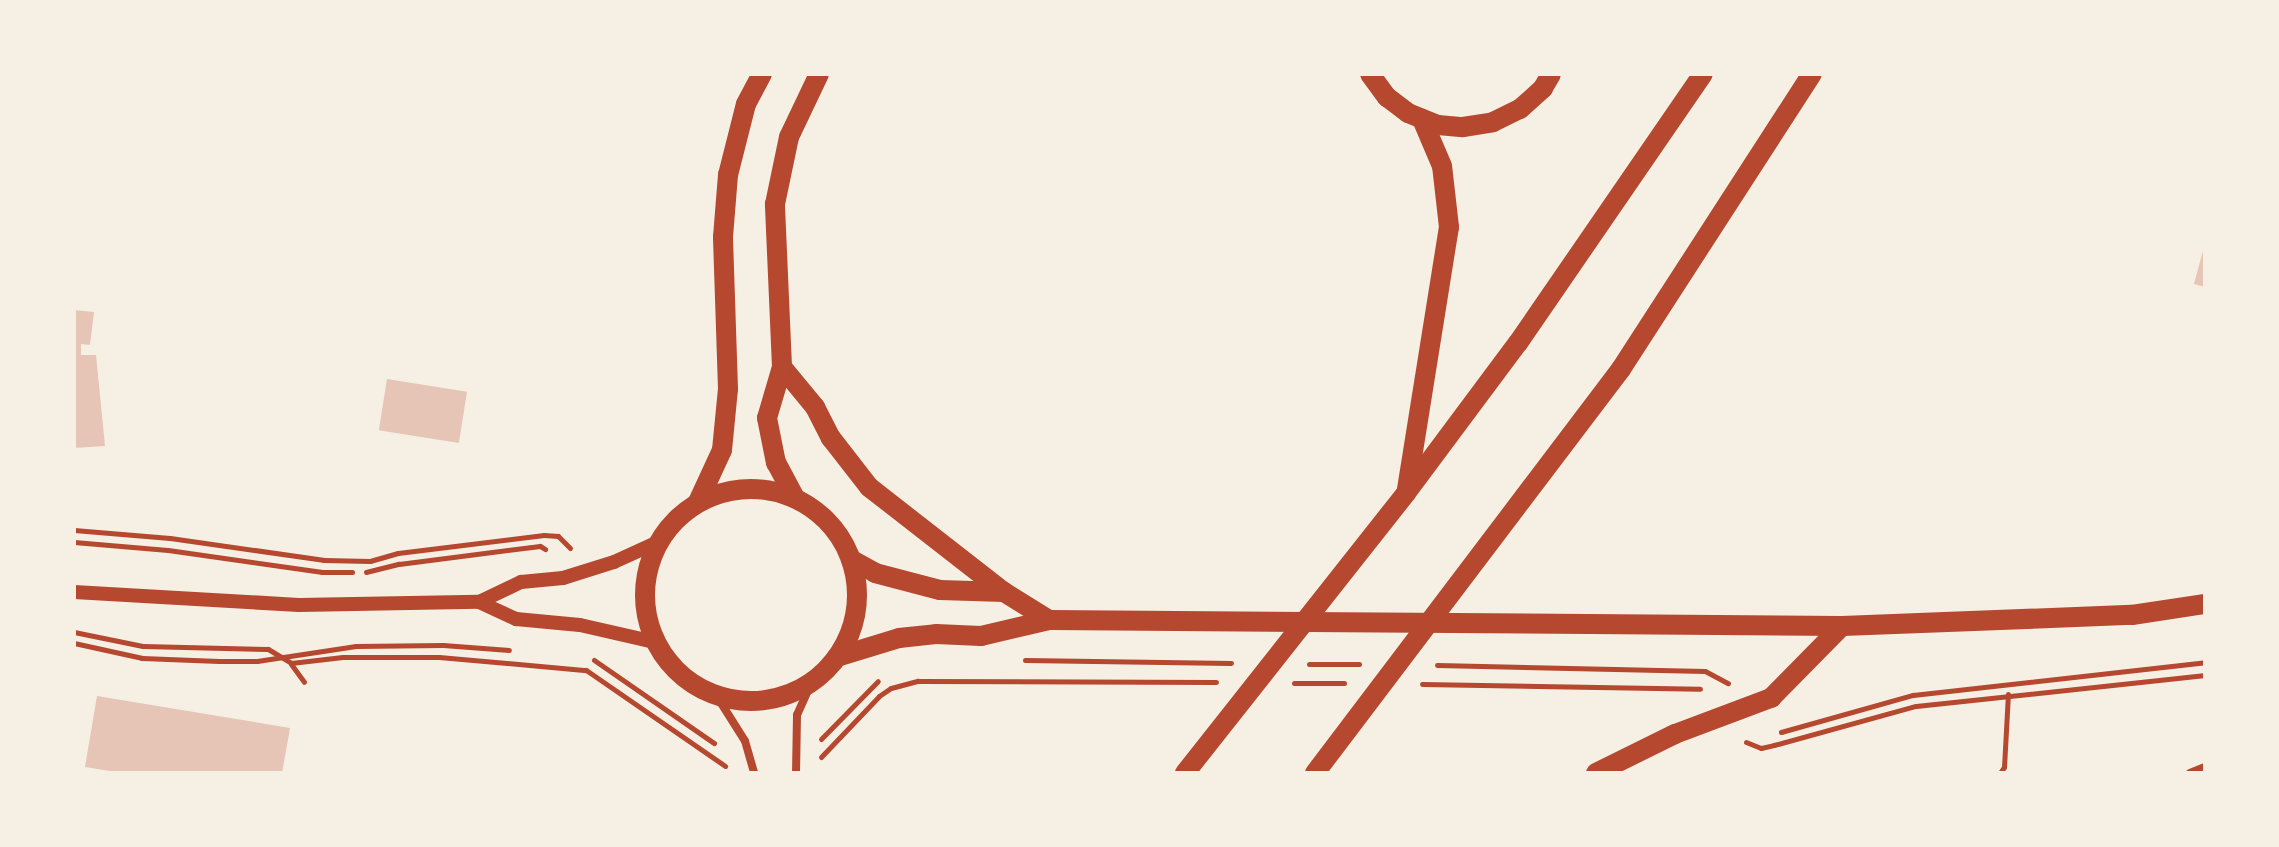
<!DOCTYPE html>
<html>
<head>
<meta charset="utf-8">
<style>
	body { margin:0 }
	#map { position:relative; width:2279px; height:847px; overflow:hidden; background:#f6efe4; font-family:"Work Sans",sans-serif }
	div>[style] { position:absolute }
	.building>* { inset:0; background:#e6c5b7; transform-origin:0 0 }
	.path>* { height:5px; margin:-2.5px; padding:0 2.5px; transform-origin:2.5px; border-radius:2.5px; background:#b5482f }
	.minor>* { height:8px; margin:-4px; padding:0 4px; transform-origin:4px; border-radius:4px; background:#b5482f }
	.tertiary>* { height:14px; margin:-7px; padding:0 7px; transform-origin:7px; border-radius:7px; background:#b5482f }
	.primary>* { height:20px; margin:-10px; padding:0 10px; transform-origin:10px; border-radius:10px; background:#b5482f }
	.primary>.ring { margin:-10px; padding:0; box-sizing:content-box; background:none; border:20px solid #b5482f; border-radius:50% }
	span { translate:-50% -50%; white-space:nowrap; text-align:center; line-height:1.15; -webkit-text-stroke:6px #f6efe4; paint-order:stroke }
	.frame { position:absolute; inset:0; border:76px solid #f6efe4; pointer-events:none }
</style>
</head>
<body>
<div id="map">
	<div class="building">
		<div style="clip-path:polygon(2204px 247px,2205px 247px,2205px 287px,2194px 284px)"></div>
		<div style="clip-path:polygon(74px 310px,94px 312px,90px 345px,81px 344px,81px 355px,96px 355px,105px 446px,74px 448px)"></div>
		<div style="left:387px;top:379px;width:81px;height:52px;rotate:9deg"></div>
		<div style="clip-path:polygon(97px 696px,290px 728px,282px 773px,122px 773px,85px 767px)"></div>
	</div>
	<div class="path">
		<div style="left:74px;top:530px;width:96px;rotate:4.8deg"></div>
		<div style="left:170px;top:538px;width:156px;rotate:8.1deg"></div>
		<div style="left:324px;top:560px;width:46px;rotate:1.2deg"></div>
		<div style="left:370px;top:561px;width:29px;rotate:-16deg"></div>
		<div style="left:398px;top:553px;width:147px;rotate:-7deg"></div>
		<div style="left:544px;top:535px;width:14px;rotate:4deg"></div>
		<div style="left:558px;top:536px;width:17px;rotate:45deg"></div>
		<div style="left:74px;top:542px;width:94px;rotate:4.9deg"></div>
		<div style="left:168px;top:550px;width:156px;rotate:8.1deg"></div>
		<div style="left:322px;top:572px;width:30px"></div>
		<div style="left:366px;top:572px;width:34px;rotate:-14deg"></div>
		<div style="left:399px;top:564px;width:142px;rotate:-7.3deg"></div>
		<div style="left:540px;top:546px;width:6px;rotate:31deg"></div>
		<div style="left:74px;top:632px;width:70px;rotate:11.5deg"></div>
		<div style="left:143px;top:646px;width:125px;rotate:1.4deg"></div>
		<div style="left:268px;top:649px;width:27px;rotate:31deg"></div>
		<div style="left:291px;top:663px;width:52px;rotate:-6.6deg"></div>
		<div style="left:343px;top:657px;width:96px"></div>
		<div style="left:439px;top:657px;width:148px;rotate:5.1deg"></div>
		<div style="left:586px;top:670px;width:169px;rotate:34.6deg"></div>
		<div style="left:74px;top:643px;width:70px;rotate:12.4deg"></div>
		<div style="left:142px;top:658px;width:77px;rotate:2.2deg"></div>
		<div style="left:219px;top:661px;width:38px"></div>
		<div style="left:257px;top:661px;width:100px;rotate:-8.6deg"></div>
		<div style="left:356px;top:646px;width:87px;rotate:-0.7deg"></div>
		<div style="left:443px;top:645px;width:66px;rotate:4.3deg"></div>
		<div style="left:594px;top:660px;width:146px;rotate:34.7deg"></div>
		<div style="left:1025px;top:660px;width:206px;rotate:0.8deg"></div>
		<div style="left:291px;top:664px;width:22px;rotate:54deg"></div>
		<div style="left:1309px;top:664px;width:50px"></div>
		<div style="left:1437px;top:665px;width:268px;rotate:1.3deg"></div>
		<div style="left:1705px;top:671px;width:26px;rotate:28deg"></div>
		<div style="left:1294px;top:683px;width:50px"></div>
		<div style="left:1422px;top:684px;width:278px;rotate:1deg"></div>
		<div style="left:1781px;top:732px;width:137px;rotate:-15.7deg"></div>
		<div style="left:1913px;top:695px;width:294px;rotate:-6.4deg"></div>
		<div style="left:821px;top:739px;width:81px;rotate:-45.5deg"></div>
		<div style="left:1746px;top:742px;width:16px;rotate:22deg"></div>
		<div style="left:1761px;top:748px;width:13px;rotate:-13deg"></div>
		<div style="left:1774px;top:745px;width:147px;rotate:-15.4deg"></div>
		<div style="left:1916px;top:706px;width:291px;rotate:-6.1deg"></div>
		<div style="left:821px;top:757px;width:84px;rotate:-46.4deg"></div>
		<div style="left:879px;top:696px;width:14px;rotate:-34deg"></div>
		<div style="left:891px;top:688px;width:28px;rotate:-15deg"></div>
		<div style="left:918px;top:681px;width:298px;rotate:0.2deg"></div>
		<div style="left:2000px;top:773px;width:7px;rotate:-56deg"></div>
		<div style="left:2004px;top:767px;width:73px;rotate:-86.9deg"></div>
	</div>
	<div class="minor">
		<div style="left:716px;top:695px;width:54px;rotate:57.8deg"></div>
		<div style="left:745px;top:741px;width:33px;rotate:74deg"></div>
		<div style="left:796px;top:773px;width:58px;rotate:-89deg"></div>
		<div style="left:797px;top:715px;width:35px;rotate:-66deg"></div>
		<div style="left:2190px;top:773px;width:16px;rotate:-22deg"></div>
	</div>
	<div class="tertiary">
		<div style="left:74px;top:592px;width:225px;rotate:3.3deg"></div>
		<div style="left:299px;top:605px;width:180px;rotate:-1deg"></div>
		<div style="left:479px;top:602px;width:47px;rotate:-25.5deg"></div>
		<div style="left:521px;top:582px;width:42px;rotate:-5.4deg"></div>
		<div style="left:563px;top:578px;width:53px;rotate:-17.4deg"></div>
		<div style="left:614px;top:562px;width:48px;rotate:-24.4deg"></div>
		<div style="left:479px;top:602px;width:41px;rotate:24.7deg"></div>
		<div style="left:516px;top:619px;width:64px;rotate:5.4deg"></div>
		<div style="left:580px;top:625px;width:77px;rotate:12.8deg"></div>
	</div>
	<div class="primary">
		<div style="left:1370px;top:74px;width:29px;rotate:54deg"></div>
		<div style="left:1387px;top:97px;width:26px;rotate:37deg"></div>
		<div style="left:1408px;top:113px;width:32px;rotate:22deg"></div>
		<div style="left:1438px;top:125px;width:25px;rotate:5deg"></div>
		<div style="left:1463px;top:127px;width:30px;rotate:-9deg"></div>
		<div style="left:1493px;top:122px;width:30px;rotate:-26deg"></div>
		<div style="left:1520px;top:109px;width:31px;rotate:-42deg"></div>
		<div style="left:1543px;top:88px;width:16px;rotate:-60deg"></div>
		<div style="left:782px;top:367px;width:52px;rotate:50.5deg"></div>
		<div style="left:815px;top:407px;width:35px;rotate:63deg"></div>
		<div style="left:831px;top:438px;width:62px;rotate:52.2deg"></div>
		<div style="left:869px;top:487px;width:171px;rotate:37.9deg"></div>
		<div style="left:1004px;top:592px;width:53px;rotate:31.9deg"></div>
		<div style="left:1407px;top:489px;width:265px;rotate:-80.9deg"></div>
		<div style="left:1449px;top:227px;width:61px;rotate:-96.5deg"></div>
		<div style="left:1442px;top:166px;width:51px;rotate:-113.1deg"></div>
		<div class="ring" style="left:645px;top:489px;width:192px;height:192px"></div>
		<div style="left:795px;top:498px;width:40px;rotate:-118deg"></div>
		<div style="left:776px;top:463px;width:46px;rotate:-101.3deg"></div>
		<div style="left:767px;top:418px;width:53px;rotate:-73.6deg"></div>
		<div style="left:782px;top:367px;width:163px;rotate:-92.5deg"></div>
		<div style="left:775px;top:204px;width:68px;rotate:-78.2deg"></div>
		<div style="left:789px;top:137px;width:70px;rotate:-64.5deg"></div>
		<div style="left:698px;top:502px;width:57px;rotate:-65.2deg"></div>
		<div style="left:722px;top:450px;width:61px;rotate:-84.4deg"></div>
		<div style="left:728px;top:389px;width:152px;rotate:-91.9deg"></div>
		<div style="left:723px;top:237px;width:62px;rotate:-85.4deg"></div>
		<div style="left:728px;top:175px;width:73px;rotate:-75.8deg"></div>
		<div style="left:746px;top:104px;width:34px;rotate:-62deg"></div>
		<div style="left:852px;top:560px;width:26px;rotate:29deg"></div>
		<div style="left:875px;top:573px;width:67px;rotate:14.7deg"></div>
		<div style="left:940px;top:590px;width:64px;rotate:1.8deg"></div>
		<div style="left:837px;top:657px;width:65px;rotate:-17deg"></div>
		<div style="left:899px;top:638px;width:37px;rotate:-6deg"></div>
		<div style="left:936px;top:634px;width:45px;rotate:2.5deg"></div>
		<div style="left:981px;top:636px;width:70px;rotate:-13.2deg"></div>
		<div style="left:1049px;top:620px;width:793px;rotate:0.43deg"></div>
		<div style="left:1842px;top:626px;width:290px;rotate:-2.2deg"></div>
		<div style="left:2132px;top:615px;width:74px;rotate:-8.6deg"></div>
		<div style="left:1185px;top:773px;width:357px;rotate:-51.7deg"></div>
		<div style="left:1406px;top:493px;width:187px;rotate:-53.3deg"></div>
		<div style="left:1518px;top:343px;width:326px;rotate:-55.5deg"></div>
		<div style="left:1315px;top:773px;width:507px;rotate:-52.86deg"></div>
		<div style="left:1621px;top:369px;width:351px;rotate:-57.1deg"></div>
		<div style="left:1596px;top:773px;width:88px;rotate:-26.3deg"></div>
		<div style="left:1675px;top:734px;width:103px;rotate:-20.6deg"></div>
		<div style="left:1771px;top:698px;width:101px;rotate:-45.4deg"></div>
	</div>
	<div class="frame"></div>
</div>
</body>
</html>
